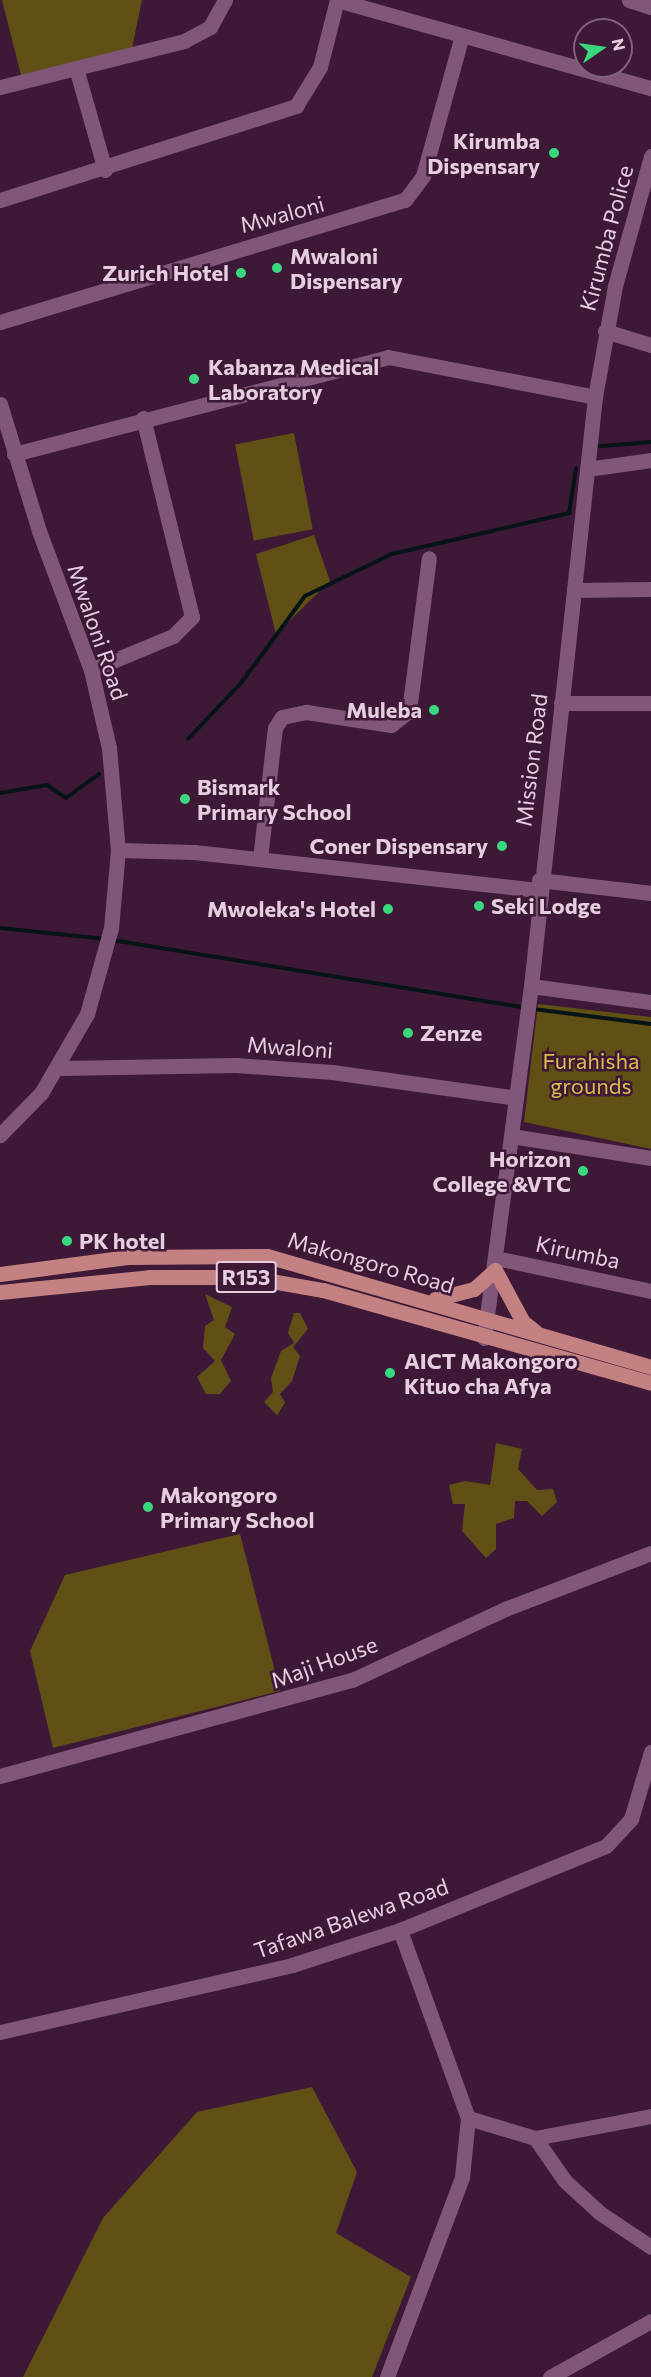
<!DOCTYPE html>
<html>
<head>
<meta charset="utf-8">
<style>
	body { margin:0 }
	#map { position:relative; width:651px; height:2377px; overflow:hidden; background:#3d1937; font-family:Commissioner,sans-serif }
	div>[style] { position:absolute }
	.green>* { inset:0; background:#605016; transform-origin:0 0 }
	.stream>* { height:4px; margin:-2px; padding:0 2px; transform-origin:2px; border-radius:2px; background:#061417 }
	.street>* { height:15px; margin:-7.5px; padding:0 7.5px; transform-origin:7.5px; border-radius:7.5px; background:#805778 }
	.secondary>* { height:15px; margin:-7.5px; padding:0 7.5px; transform-origin:7.5px; border-radius:7.5px; background:#805778 }
	.primary>* { height:15px; margin:-7.5px; padding:0 7.5px; transform-origin:7.5px; border-radius:7.5px; background:#c48182 }
	.dots>* { width:16px; height:16px; translate:-50% -50%; box-sizing:border-box; border:3px solid #3d1937; border-radius:50% }
	span { translate:-50% -50%; white-space:nowrap; text-align:center; line-height:1.15; -webkit-text-stroke:5px #3d1937; paint-order:stroke }
	.shield-label span { padding:2px 4px; background:#3d1937; border:2px solid; border-radius:4px; -webkit-text-stroke-width:0 }
	.shield-label { font-size:21px; color:#e6cee1; font-weight:700 }
	.poi-label { font-size:22px; color:#e6cee1; font-weight:700 }
	.right { translate:-100% -50%; text-align:right }
	.left { translate:0 -50%; text-align:left }
	.street-label { font-size:22px; color:#e6cee1 }
	.park-label { font-size:22px; color:#dcbd4c }
	.north { position:absolute; left:573px; top:18px; width:60px; height:60px; box-sizing:border-box; background:#3d1937; border:2px solid #81617b; border-radius:50%; rotate:77deg; font-size:16px; font-weight:700; line-height:24px; text-align:center; color:#e6cee1 }
	.north::after { content:''; display:block; margin:auto; width:21px; height:27px; background:#39d87f; clip-path:polygon(50% 0,100% 100%,50% 72%,0 100%) }
</style>
</head>
<body>
<div id="map">
	<div class="green">
		<div style="clip-path:polygon(2px 0,142px 0,132px 48px,21px 75px)"></div>
		<div style="left:294px;top:433px;width:98px;height:60px;rotate:79deg"></div>
		<div style="clip-path:polygon(314px 535px,330px 581px,276px 634px,256px 554px)"></div>
		<div style="clip-path:polygon(538px 1004px,651px 1017px,651px 1149px,524px 1122px)"></div>
		<div style="clip-path:polygon(205px 1294px,232px 1307px,225px 1327px,235px 1334px,221px 1360px,231px 1381px,220px 1394px,206px 1394px,197px 1377px,215px 1361px,203px 1348px,205px 1326px,214px 1320px)"></div>
		<div style="clip-path:polygon(294px 1313px,300px 1313px,308px 1329px,293px 1347px,300px 1356px,292px 1381px,280px 1394px,285px 1403px,277px 1415px,264px 1402px,273px 1392px,271px 1378px,281px 1351px,294px 1343px,288px 1333px)"></div>
		<div style="clip-path:polygon(496px 1443px,522px 1449px,518px 1469px,537px 1490px,553px 1489px,557px 1502px,542px 1516px,527px 1501px,515px 1501px,514px 1518px,496px 1524px,496px 1549px,486px 1558px,462px 1531px,465px 1504px,453px 1504px,449px 1485px,465px 1481px,490px 1485px)"></div>
		<div style="clip-path:polygon(240px 1534px,280px 1691px,53px 1748px,30px 1651px,65px 1575px)"></div>
		<div style="clip-path:polygon(312px 2087px,357px 2172px,336px 2233px,411px 2277px,372px 2377px,23px 2377px,103px 2218px,197px 2112px)"></div>
	</div>
	<div class="stream">
		<div style="left:592px;top:447px;width:59px;rotate:-4.8deg"></div>
		<div style="left:188px;top:739px;width:77px;rotate:-46.6deg"></div>
		<div style="left:241px;top:683px;width:108px;rotate:-53.7deg"></div>
		<div style="left:305px;top:596px;width:97px;rotate:-25.8deg"></div>
		<div style="left:392px;top:554px;width:182px;rotate:-13deg"></div>
		<div style="left:569px;top:513px;width:45px;rotate:-81deg"></div>
		<div style="left:0;top:793px;width:48px;rotate:-9.7deg"></div>
		<div style="left:47px;top:785px;width:23px;rotate:34deg"></div>
		<div style="left:66px;top:798px;width:41px;rotate:-36deg"></div>
		<div style="left:0;top:928px;width:106px;rotate:6deg"></div>
		<div style="left:112px;top:940px;width:419px;rotate:9.3deg"></div>
		<div style="left:533px;top:1009px;width:119px;rotate:7.2deg"></div>
	</div>
	<div class="street">
		<div style="left:337px;top:0;width:326px;rotate:15.7deg"></div>
		<div style="left:629px;top:0;width:23px;rotate:18deg"></div>
		<div style="left:76px;top:68px;width:106px;rotate:74.1deg"></div>
		<div style="left:0;top:87px;width:190px;rotate:-14deg"></div>
		<div style="left:184px;top:41px;width:30px;rotate:-28deg"></div>
		<div style="left:210px;top:27px;width:31px;rotate:-61deg"></div>
		<div style="left:0;top:200px;width:311px;rotate:-17.6deg"></div>
		<div style="left:296px;top:106px;width:46px;rotate:-58.4deg"></div>
		<div style="left:320px;top:67px;width:69px;rotate:-75.8deg"></div>
		<div style="left:0;top:322px;width:423px;rotate:-16.8deg"></div>
		<div style="left:405px;top:200px;width:30px;rotate:-53deg"></div>
		<div style="left:423px;top:176px;width:146px;rotate:-74.5deg"></div>
		<div style="left:605px;top:331px;width:48px;rotate:16.9deg"></div>
		<div style="left:14px;top:454px;width:386px;rotate:-14.5deg"></div>
		<div style="left:388px;top:357px;width:211px;rotate:10.9deg"></div>
		<div style="left:587px;top:469px;width:65px;rotate:-8deg"></div>
		<div style="left:574px;top:590px;width:77px;rotate:-0.7deg"></div>
		<div style="left:91px;top:670px;width:89px;rotate:-22.5deg"></div>
		<div style="left:173px;top:636px;width:27px;rotate:-45deg"></div>
		<div style="left:192px;top:617px;width:205px;rotate:-103.8deg"></div>
		<div style="left:561px;top:703px;width:90px"></div>
		<div style="left:118px;top:850px;width:76px;rotate:1.5deg"></div>
		<div style="left:194px;top:852px;width:346px;rotate:6.3deg"></div>
		<div style="left:260px;top:859px;width:132px;rotate:-83.5deg"></div>
		<div style="left:275px;top:728px;width:13px;rotate:-58deg"></div>
		<div style="left:282px;top:717px;width:25px;rotate:-12deg"></div>
		<div style="left:306px;top:712px;width:86px;rotate:8.7deg"></div>
		<div style="left:391px;top:725px;width:23px;rotate:-38deg"></div>
		<div style="left:409px;top:711px;width:154px;rotate:-82.6deg"></div>
		<div style="left:539px;top:880px;width:113px;rotate:6.6deg"></div>
		<div style="left:531px;top:986px;width:121px;rotate:7.6deg"></div>
		<div style="left:60px;top:1068px;width:176px;rotate:-1deg"></div>
		<div style="left:236px;top:1065px;width:96px;rotate:4.2deg"></div>
		<div style="left:332px;top:1072px;width:186px;rotate:8deg"></div>
		<div style="left:511px;top:1136px;width:142px;rotate:8.9deg"></div>
		<div style="left:496px;top:1258px;width:158px;rotate:12deg"></div>
		<div style="left:0;top:1776px;width:365px;rotate:-15.3deg"></div>
		<div style="left:352px;top:1680px;width:169px;rotate:-24.9deg"></div>
		<div style="left:505px;top:1609px;width:156px;rotate:-21deg"></div>
		<div style="left:468px;top:2118px;width:70px;rotate:16.6deg"></div>
		<div style="left:535px;top:2138px;width:118px;rotate:-10.7deg"></div>
		<div style="left:535px;top:2138px;width:52px;rotate:55.1deg"></div>
		<div style="left:565px;top:2181px;width:47px;rotate:42.4deg"></div>
		<div style="left:600px;top:2213px;width:61px;rotate:33.7deg"></div>
		<div style="left:550px;top:2377px;width:115px;rotate:-29deg"></div>
	</div>
	<div class="secondary">
		<div style="left:0;top:404px;width:133px;rotate:72.9deg"></div>
		<div style="left:39px;top:531px;width:148px;rotate:69.5deg"></div>
		<div style="left:91px;top:670px;width:80px;rotate:77deg"></div>
		<div style="left:109px;top:748px;width:102px;rotate:85deg"></div>
		<div style="left:118px;top:850px;width:78px;rotate:95.1deg"></div>
		<div style="left:111px;top:928px;width:89px;rotate:105.6deg"></div>
		<div style="left:87px;top:1014px;width:91px;rotate:120.2deg"></div>
		<div style="left:41px;top:1093px;width:59px;rotate:134.3deg"></div>
		<div style="left:484px;top:1338px;width:355px;rotate:-82.4deg"></div>
		<div style="left:531px;top:986px;width:592px;rotate:-83.8deg"></div>
		<div style="left:595px;top:397px;width:113px;rotate:-79.8deg"></div>
		<div style="left:615px;top:286px;width:135px;rotate:-74.5deg"></div>
		<div style="left:0;top:2032px;width:300px;rotate:-12.9deg"></div>
		<div style="left:292px;top:1965px;width:114px;rotate:-18deg"></div>
		<div style="left:400px;top:1930px;width:222px;rotate:-22.2deg"></div>
		<div style="left:606px;top:1846px;width:37px;rotate:-47deg"></div>
		<div style="left:631px;top:1819px;width:70px;rotate:-73.4deg"></div>
		<div style="left:387px;top:2377px;width:214px;rotate:-69.4deg"></div>
		<div style="left:462px;top:2177px;width:59px;rotate:-84.2deg"></div>
		<div style="left:468px;top:2118px;width:200px;rotate:-109.9deg"></div>
	</div>
	<div class="primary">
		<div style="left:0;top:1274px;width:128px;rotate:-7.6deg"></div>
		<div style="left:127px;top:1257px;width:140px;rotate:-0.4deg"></div>
		<div style="left:267px;top:1256px;width:400px;rotate:16.1deg"></div>
		<div style="left:0;top:1292px;width:150px;rotate:-5.7deg"></div>
		<div style="left:149px;top:1277px;width:100px"></div>
		<div style="left:249px;top:1277px;width:75px;rotate:10deg"></div>
		<div style="left:323px;top:1290px;width:341px;rotate:15.8deg"></div>
		<div style="left:435px;top:1299px;width:40px;rotate:-14.4deg"></div>
		<div style="left:474px;top:1289px;width:28px;rotate:-42deg"></div>
		<div style="left:495px;top:1270px;width:59px;rotate:61.7deg"></div>
		<div style="left:523px;top:1322px;width:16px;rotate:38deg"></div>
	</div>
	<div class="dots">
		<div style="left:554px;top:153px;background:#39d87f"></div>
		<div style="left:277px;top:268px;background:#39d87f"></div>
		<div style="left:241px;top:273px;background:#39d87f"></div>
		<div style="left:194px;top:379px;background:#39d87f"></div>
		<div style="left:434px;top:710px;background:#39d87f"></div>
		<div style="left:185px;top:799px;background:#39d87f"></div>
		<div style="left:502px;top:846px;background:#39d87f"></div>
		<div style="left:479px;top:906px;background:#39d87f"></div>
		<div style="left:388px;top:909px;background:#39d87f"></div>
		<div style="left:408px;top:1033px;background:#39d87f"></div>
		<div style="left:583px;top:1171px;background:#39d87f"></div>
		<div style="left:67px;top:1241px;background:#39d87f"></div>
		<div style="left:390px;top:1373px;background:#39d87f"></div>
		<div style="left:148px;top:1507px;background:#39d87f"></div>
	</div>
	<div class="shield-label">
		<span style="left:246px;top:1277px">R153</span>
	</div>
	<div class="poi-label">
		<span class="right" style="left:540px;top:153px">Kirumba<br>Dispensary</span>
		<span class="left" style="left:290px;top:268px">Mwaloni<br>Dispensary</span>
		<span class="right" style="left:229px;top:273px">Zurich Hotel</span>
		<span class="left" style="left:208px;top:379px">Kabanza Medical<br>Laboratory</span>
		<span class="right" style="left:422px;top:710px">Muleba</span>
		<span class="left" style="left:197px;top:799px">Bismark<br>Primary School</span>
		<span class="right" style="left:488px;top:846px">Coner Dispensary</span>
		<span class="left" style="left:491px;top:906px">Seki Lodge</span>
		<span class="right" style="left:376px;top:909px">Mwoleka's Hotel</span>
		<span class="left" style="left:420px;top:1033px">Zenze</span>
		<span class="right" style="left:571px;top:1171px">Horizon<br>College &amp;VTC</span>
		<span class="left" style="left:79px;top:1241px">PK hotel</span>
		<span class="left" style="left:404px;top:1373px">AICT Makongoro<br>Kituo cha Afya</span>
		<span class="left" style="left:160px;top:1507px">Makongoro<br>Primary School</span>
	</div>
	<div class="street-label">
		<span style="left:282px;top:214px;rotate:-15deg">Mwaloni</span>
		<span style="left:606px;top:238px;rotate:-75deg">Kirumba Police</span>
		<span style="left:98px;top:632px;rotate:71deg">Mwaloni Road</span>
		<span style="left:531px;top:760px;rotate:-83deg">Mission Road</span>
		<span style="left:290px;top:1047px;rotate:4deg">Mwaloni</span>
		<span style="left:578px;top:1252px;rotate:12deg">Kirumba</span>
		<span style="left:371px;top:1262px;rotate:16deg">Makongoro Road</span>
		<span style="left:324px;top:1662px;rotate:-20deg">Maji House</span>
		<span style="left:351px;top:1918px;rotate:-19deg">Tafawa Balewa Road</span>
	</div>
	<div class="park-label">
		<span style="left:591px;top:1073px">Furahisha<br>grounds</span>
	</div>
	<div class="north">N</div>
</div>
</body>
</html>
